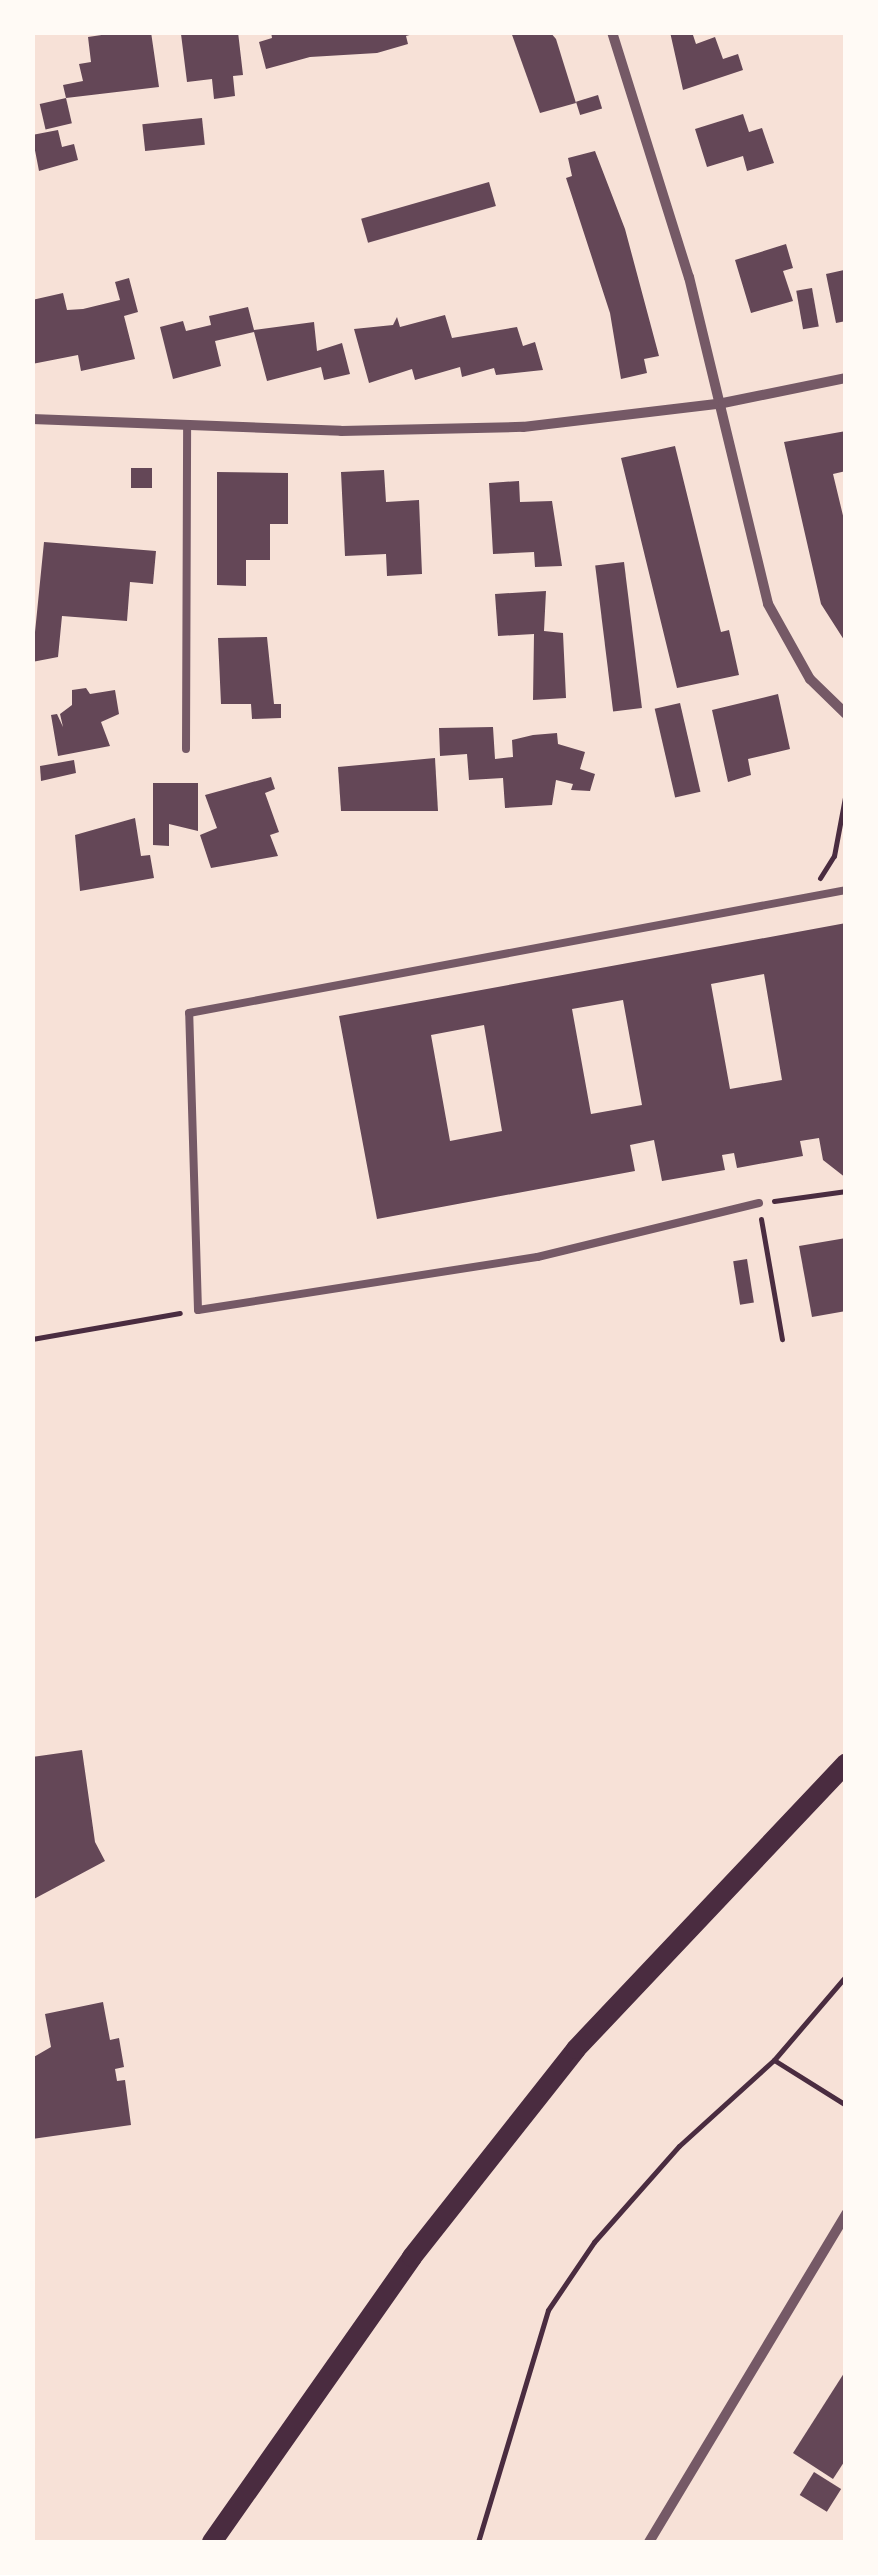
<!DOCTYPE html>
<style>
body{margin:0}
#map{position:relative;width:878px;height:2575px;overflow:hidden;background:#f7e1d7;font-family:"Fira Sans Condensed",sans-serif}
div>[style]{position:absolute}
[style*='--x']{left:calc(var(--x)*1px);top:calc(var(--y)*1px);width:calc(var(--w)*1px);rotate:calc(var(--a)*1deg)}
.building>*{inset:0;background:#644757;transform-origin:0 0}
.path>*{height:5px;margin:-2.5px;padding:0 2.5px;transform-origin:2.5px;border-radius:2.5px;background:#4a2c40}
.service>*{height:8px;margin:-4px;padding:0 4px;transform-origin:4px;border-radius:4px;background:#755966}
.minor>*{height:10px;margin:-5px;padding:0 5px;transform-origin:5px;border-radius:5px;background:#755966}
.secondary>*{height:20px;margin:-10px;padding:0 10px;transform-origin:10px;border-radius:10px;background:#4a2c40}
span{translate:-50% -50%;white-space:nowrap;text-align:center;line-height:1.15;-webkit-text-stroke:9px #fffaf5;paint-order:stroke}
.frame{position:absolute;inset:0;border:35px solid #fffaf5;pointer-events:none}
</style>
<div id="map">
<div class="building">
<i style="clip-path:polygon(122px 32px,151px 32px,159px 87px,66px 98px,63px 85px,83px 81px,79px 64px,91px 62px,88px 37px)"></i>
<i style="clip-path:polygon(238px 32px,243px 75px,233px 76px,235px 96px,214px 99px,212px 79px,187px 82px,181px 34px)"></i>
<i style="clip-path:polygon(271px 32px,413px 32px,413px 34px,406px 36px,408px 44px,377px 53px,310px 57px,266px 69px,259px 42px,272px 38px)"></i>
<i style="clip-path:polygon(511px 32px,550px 32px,556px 39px,576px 103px,540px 113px)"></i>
<i style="clip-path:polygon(670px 32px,692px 32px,696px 44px,715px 37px,723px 59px,738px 54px,743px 70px,683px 90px)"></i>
<i style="left:598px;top:95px;width:14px;height:23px;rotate:73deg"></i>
<i style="left:66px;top:98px;width:26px;height:27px;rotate:77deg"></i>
<i style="clip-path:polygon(743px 114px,749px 132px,762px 128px,774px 163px,747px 171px,743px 156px,707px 167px,695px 129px)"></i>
<i style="left:202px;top:118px;width:27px;height:60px;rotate:84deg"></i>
<i style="clip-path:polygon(58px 130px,62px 147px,74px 144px,78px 160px,39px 171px,32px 135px)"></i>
<i style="clip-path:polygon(595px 151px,625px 229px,659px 356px,644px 359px,647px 373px,621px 379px,610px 313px,566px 178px,572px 176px,568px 158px)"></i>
<i style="left:489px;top:182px;width:25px;height:133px;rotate:74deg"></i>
<i style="clip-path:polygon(786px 244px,793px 268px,783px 271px,793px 301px,751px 313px,735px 260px)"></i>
<i style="clip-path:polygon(846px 259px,846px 321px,836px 323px,826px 274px,844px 270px)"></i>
<i style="clip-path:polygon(129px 278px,138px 312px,124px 316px,135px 359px,81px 371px,78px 355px,32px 364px,32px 300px,63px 293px,67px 310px,83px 309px,120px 300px,115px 282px)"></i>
<i style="left:812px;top:288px;width:39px;height:16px;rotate:80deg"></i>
<i style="clip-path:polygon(248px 307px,254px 330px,314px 322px,317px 351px,342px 343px,350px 374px,324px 380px,321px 367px,267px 381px,254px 332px,215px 341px,221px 366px,173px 379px,160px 327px,183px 321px,186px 331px,211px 325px,209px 316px)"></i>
<i style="clip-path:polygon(445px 315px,452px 338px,517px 327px,523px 346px,535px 342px,543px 370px,496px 375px,494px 368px,462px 377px,460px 367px,415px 380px,412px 369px,369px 383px,354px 329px,393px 325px,397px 317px,400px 327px)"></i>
<i style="clip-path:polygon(846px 431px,846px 471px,833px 474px,846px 528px,846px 643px,821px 604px,784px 442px)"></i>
<i style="clip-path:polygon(675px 446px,721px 632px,729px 630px,739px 675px,677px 688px,621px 458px)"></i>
<i style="left:131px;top:468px;width:21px;height:20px"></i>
<i style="clip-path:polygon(384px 470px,386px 502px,419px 500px,422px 574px,387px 576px,386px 554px,345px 556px,341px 472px)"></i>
<i style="clip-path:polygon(217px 472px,288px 473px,288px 524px,270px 524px,270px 560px,246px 560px,246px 586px,217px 585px)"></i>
<i style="clip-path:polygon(519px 481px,520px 502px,552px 501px,562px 566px,535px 567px,534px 552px,493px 554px,489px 483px)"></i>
<i style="clip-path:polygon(44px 542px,156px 551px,153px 584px,130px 582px,127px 621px,62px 616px,58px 657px,32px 662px)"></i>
<i style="left:624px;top:562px;width:147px;height:29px;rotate:83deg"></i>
<i style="clip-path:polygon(546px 591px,544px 631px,563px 633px,566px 698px,533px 700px,534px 634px,498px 636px,495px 594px)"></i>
<i style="clip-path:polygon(267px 637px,274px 704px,281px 704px,281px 718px,252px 719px,251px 704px,221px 704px,218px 638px)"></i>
<i style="clip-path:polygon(86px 688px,90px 694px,115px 690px,119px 714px,101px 722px,110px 746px,58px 756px,51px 715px,57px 714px,63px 727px,60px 714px,72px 705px,72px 690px)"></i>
<i style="clip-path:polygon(778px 694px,790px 749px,748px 759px,751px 775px,728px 782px,712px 710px)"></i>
<i style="left:680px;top:703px;width:91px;height:26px;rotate:77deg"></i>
<i style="clip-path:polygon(493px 727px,495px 759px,513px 757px,512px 740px,533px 735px,557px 733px,558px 744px,585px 752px,580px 769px,595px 774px,590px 791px,571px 790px,573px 784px,556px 780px,552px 805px,505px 808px,503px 778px,469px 780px,467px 754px,440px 756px,439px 728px)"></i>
<i style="clip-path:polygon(435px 758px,438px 811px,341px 811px,338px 767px)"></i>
<i style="clip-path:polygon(74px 760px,76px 773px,41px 781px,40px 766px)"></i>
<i style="clip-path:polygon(271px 777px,275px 789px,265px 793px,279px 832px,270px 835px,278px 856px,211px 868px,200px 835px,217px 828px,205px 795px)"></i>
<i style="clip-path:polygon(153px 783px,198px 783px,198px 831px,169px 824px,169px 846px,153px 845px)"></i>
<i style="clip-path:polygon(135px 818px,141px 856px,150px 855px,154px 878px,80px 891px,75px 835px)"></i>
<i style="clip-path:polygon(evenodd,846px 923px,846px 1178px,823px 1160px,819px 1138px,800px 1141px,803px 1156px,737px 1168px,734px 1153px,722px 1155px,725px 1170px,662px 1181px,654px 1140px,630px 1145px,635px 1171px,377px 1219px,339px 1016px,846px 923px,764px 974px,782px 1080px,730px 1089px,711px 984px,764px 974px,846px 923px,623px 1000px,642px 1105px,591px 1114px,572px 1009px,623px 1000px,846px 923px,484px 1025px,502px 1131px,450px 1141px,431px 1035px,484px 1025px)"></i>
<i style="clip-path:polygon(846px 1238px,846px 1311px,812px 1317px,799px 1246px)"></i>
<i style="left:747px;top:1259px;width:44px;height:14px;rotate:81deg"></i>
<i style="clip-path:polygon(82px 1750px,95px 1842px,105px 1861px,32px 1900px,32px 1757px)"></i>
<i style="clip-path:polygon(103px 2002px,110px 2040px,119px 2038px,124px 2067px,115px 2069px,117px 2081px,125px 2080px,131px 2125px,32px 2139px,32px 2058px,51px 2047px,45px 2014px)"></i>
<i style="clip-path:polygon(846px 2370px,846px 2459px,833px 2479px,793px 2453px)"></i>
<i style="left:814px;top:2472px;width:32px;height:27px;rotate:32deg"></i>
</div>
<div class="path">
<i style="--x:846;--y:770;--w:11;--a:90"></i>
<i style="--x:820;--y:878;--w:26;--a:-58"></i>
<i style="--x:834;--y:856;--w:65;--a:-79.4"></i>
<i style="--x:774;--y:1201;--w:73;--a:-7.9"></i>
<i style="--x:761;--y:1219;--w:122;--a:80.1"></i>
<i style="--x:32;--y:1339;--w:150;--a:-10"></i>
<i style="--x:774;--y:2060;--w:85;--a:32"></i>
<i style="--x:478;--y:2542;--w:242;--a:-73.2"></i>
<i style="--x:548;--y:2310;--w:82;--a:-55.9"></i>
<i style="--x:594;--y:2242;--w:128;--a:-48.5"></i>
<i style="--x:679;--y:2146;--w:128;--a:-42.2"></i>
<i style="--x:774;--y:2060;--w:111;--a:-49.4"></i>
</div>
<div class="service">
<i style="--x:186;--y:749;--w:322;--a:-89.8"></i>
<i style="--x:759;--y:1203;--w:228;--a:166.3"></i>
<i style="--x:537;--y:1257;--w:343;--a:171.1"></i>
<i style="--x:198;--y:1310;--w:297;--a:-91.7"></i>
<i style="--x:189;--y:1013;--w:668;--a:-10.6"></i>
</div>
<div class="minor">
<i style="--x:612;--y:32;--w:257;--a:72.6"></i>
<i style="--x:689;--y:277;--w:336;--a:76.4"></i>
<i style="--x:768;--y:604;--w:86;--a:60.8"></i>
<i style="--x:810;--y:679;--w:50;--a:44.2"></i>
<i style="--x:32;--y:419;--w:309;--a:2.2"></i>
<i style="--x:341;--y:431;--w:182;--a:-1.3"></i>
<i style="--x:523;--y:427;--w:201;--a:-6.8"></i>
<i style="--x:723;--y:403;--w:126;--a:-11.5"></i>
<i style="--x:649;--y:2542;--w:383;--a:-59"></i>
</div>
<div class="secondary">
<i style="--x:212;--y:2542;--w:348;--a:-54.9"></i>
<i style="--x:412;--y:2257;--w:265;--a:-51.7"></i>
<i style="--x:576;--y:2049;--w:393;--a:-46.6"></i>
</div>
<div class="frame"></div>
</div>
